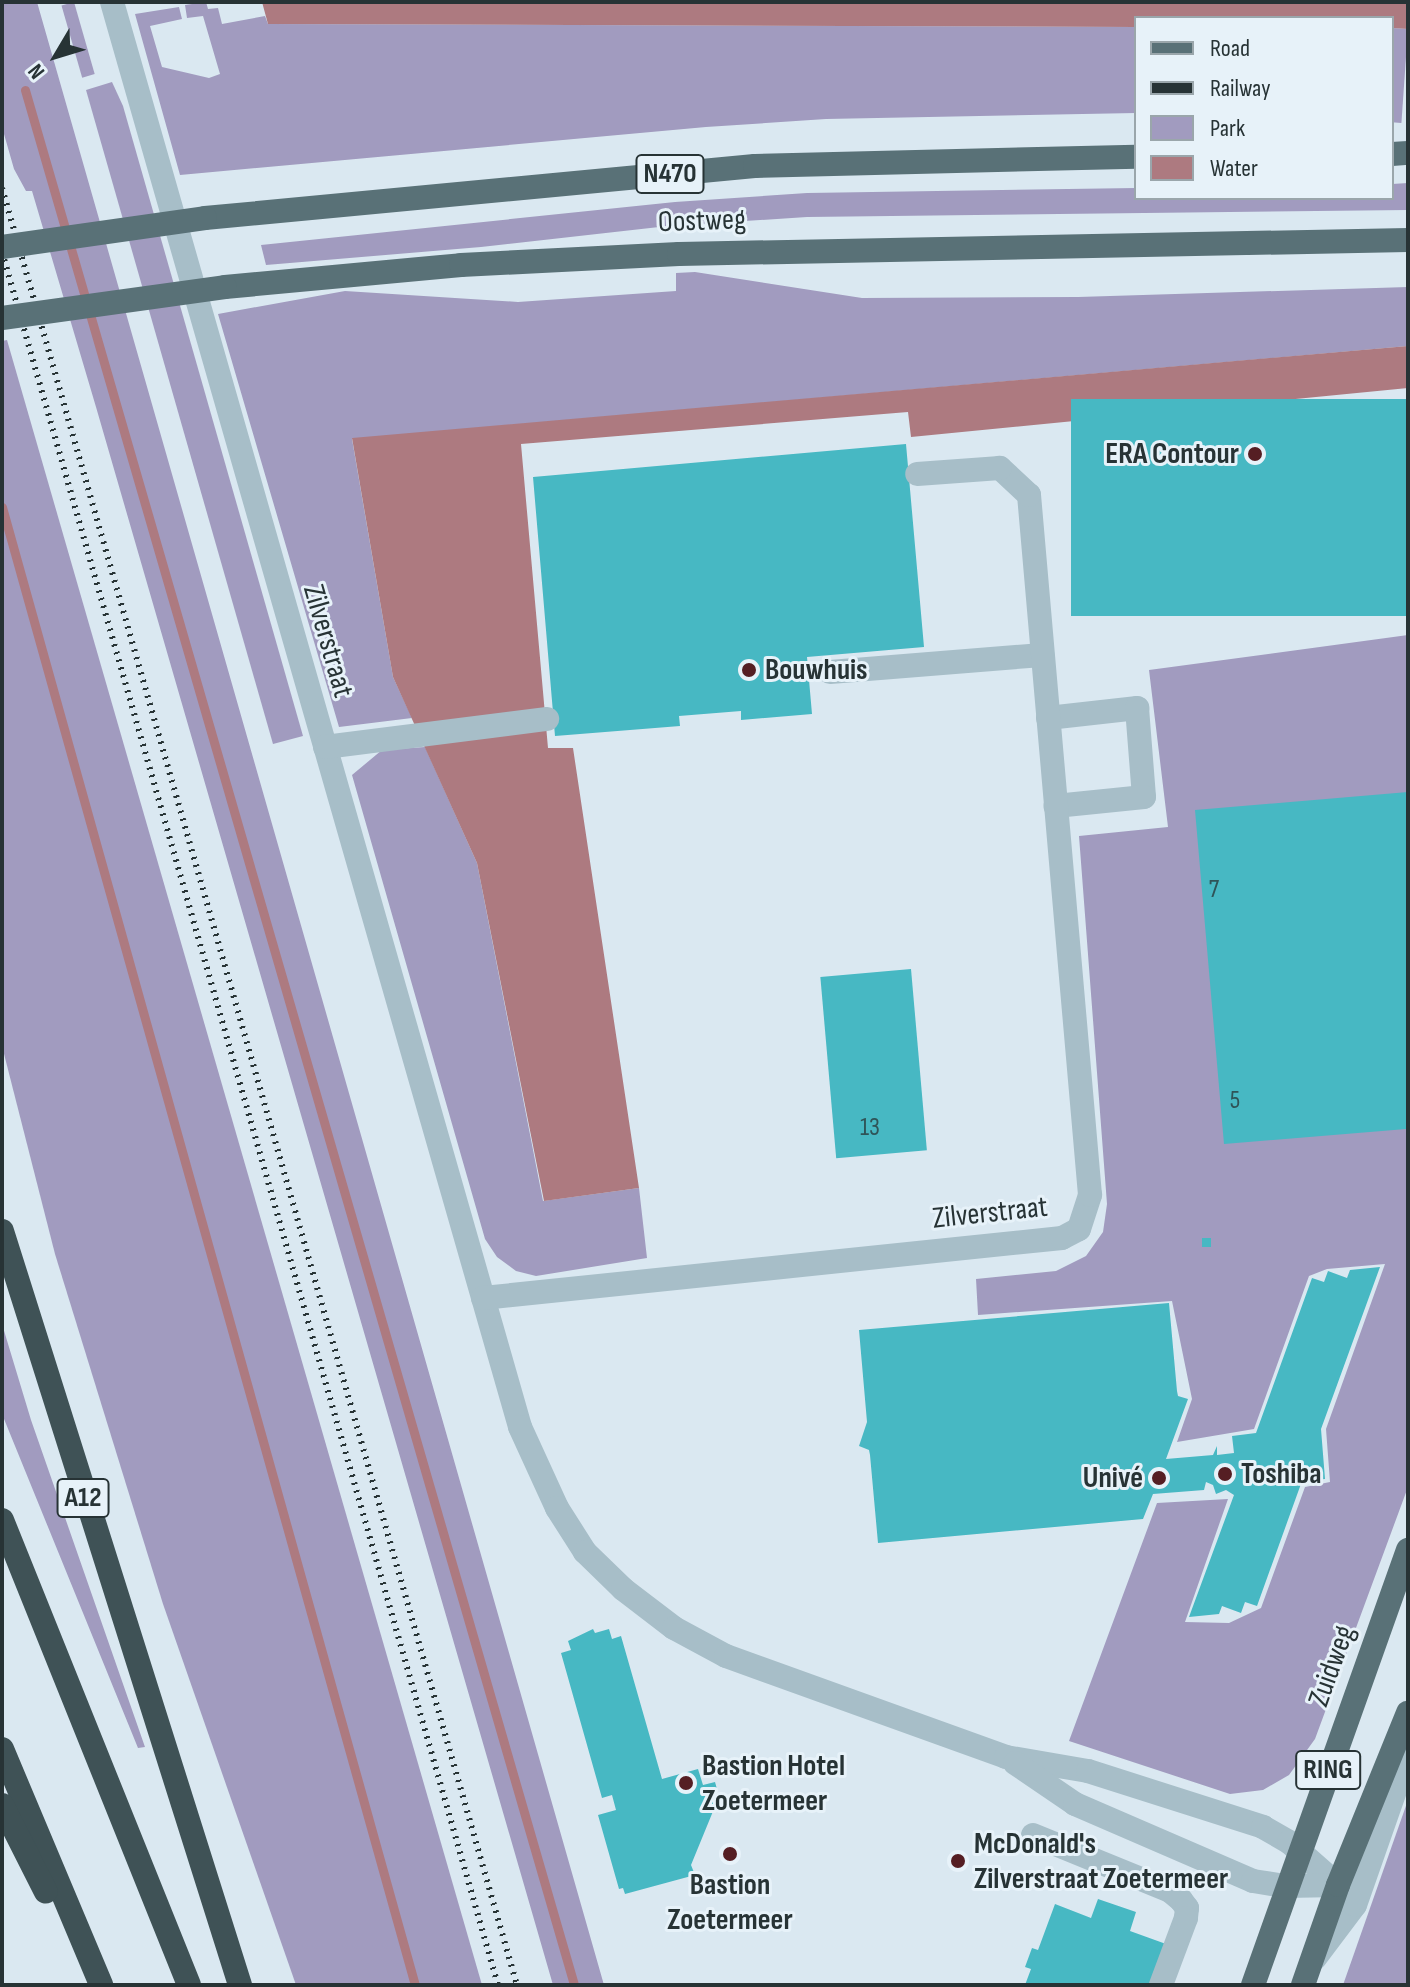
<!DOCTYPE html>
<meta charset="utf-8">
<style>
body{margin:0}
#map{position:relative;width:1410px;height:1987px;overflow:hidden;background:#dae8f1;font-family:"Sofia Sans Condensed",sans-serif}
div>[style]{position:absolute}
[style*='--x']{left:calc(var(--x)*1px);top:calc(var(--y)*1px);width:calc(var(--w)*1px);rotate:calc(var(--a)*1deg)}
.green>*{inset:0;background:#a19bbf;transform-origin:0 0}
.water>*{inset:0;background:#ad7a80}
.stream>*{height:9px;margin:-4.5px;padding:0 4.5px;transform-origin:4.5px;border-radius:4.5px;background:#ad7a80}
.building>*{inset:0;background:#47b8c3;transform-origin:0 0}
.minor>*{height:24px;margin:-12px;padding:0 12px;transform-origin:12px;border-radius:12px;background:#a7bec8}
.major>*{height:24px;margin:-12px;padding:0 12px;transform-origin:12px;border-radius:12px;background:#597177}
.highway>*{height:24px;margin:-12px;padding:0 12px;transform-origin:12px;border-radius:12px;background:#3f5256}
.rail>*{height:6px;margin-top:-3px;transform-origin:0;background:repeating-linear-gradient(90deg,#273335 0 2px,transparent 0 8px)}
.major-bridge>*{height:24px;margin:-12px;padding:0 12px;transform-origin:12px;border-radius:12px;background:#597177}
.dots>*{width:22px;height:22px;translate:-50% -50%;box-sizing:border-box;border:4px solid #e7f2f9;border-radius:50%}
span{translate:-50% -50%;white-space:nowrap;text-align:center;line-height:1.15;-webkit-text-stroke:6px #e7f2f9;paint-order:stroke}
.number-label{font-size:26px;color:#2f5458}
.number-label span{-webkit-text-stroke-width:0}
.shield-label span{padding:2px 6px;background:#e7f2f9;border:2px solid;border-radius:6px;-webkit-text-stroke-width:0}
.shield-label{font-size:28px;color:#273335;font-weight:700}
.street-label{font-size:30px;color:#273335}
.poi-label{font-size:30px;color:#273335;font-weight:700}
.right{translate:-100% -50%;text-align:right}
.left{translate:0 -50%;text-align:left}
.frame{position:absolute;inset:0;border:4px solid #273335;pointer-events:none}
.legend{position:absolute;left:1134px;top:16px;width:260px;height:184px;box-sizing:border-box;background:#e7f2f9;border:2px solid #9aa6ab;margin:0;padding:10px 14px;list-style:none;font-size:24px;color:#273335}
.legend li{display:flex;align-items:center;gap:16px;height:40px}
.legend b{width:40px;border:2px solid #9aa6ab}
.north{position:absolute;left:16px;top:16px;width:80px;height:80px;-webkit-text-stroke:6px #e7f2f9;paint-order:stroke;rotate:232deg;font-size:22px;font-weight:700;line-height:32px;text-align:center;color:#273335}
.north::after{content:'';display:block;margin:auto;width:28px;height:36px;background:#273335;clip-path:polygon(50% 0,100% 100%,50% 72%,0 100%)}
</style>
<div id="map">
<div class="green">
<i style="clip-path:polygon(2px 2px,37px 2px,604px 1985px,553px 1985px,96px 407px,32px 191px,26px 191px,14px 169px,2px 127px)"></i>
<i style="left:74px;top:2px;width:75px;height:13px;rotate:74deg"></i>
<i style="clip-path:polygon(206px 2px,208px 9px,218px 8px,222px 24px,265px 16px,268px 24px,1136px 27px,1136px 113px,826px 119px,706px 127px,180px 175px,135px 14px,179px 7px,182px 19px,150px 26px,162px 67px,209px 78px,220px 74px,203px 16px,187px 18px,185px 5px)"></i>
<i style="left:1392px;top:28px;width:16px;height:94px;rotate:4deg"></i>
<i style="clip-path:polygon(112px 82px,123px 106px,303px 736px,273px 744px,86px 90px)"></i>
<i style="clip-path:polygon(1408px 183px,1408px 210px,807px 217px,668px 226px,481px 247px,266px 265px,261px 245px,675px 202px,807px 193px,1136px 188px,1136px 198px,1392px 198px,1392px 184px)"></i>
<i style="clip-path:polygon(695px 272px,862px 298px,1078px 297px,1408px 287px,1408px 346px,352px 439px,393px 677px,412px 718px,339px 727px,218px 314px,345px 291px,518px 302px,676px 291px,676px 273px)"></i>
<i style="clip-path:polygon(7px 340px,482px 1985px,296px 1985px,163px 1604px,55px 1254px,2px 1046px,2px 341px)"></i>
<i style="clip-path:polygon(1408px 635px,1408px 1487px,1315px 1739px,1289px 1775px,1263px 1790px,1230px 1794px,1069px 1741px,1157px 1503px,1228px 1499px,1185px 1622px,1229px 1623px,1261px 1608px,1305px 1487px,1330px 1482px,1326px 1429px,1385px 1264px,1327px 1269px,1309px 1276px,1254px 1429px,1177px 1442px,1192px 1399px,1172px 1301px,978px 1315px,976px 1279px,1056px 1271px,1086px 1256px,1103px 1232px,1107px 1204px,1079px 836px,1168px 827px,1149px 670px)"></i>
<i style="clip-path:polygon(425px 747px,477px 863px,543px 1201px,639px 1188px,647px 1258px,536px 1276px,516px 1271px,497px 1257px,485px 1239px,352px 775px,382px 750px)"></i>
<i style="clip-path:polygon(2px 1324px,31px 1420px,145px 1747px,138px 1748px,2px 1414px)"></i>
<i style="clip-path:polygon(1408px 1800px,1408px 1985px,1343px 1985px)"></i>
</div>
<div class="water">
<i style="clip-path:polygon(262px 2px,1408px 2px,1408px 29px,1392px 28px,1392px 18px,1136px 18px,1136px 27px,268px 24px)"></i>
<i style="clip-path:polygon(1408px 346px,1408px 388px,911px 437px,908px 412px,521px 444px,548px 748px,573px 748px,639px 1188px,544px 1201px,477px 863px,393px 677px,352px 438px)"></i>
</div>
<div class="stream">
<i style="--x:25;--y:90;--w:1973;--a:73.84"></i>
<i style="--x:2;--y:507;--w:1535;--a:74.39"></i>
</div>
<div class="building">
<i style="left:1408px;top:399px;width:217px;height:337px;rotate:90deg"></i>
<i style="clip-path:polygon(906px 444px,924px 647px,807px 657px,812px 714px,741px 720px,741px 711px,679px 716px,680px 726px,555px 736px,533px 477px)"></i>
<i style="clip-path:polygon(1408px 792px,1406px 1129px,1224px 1144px,1195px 810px)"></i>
<i style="left:911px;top:969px;width:182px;height:91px;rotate:85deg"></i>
<i style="left:1202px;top:1238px;width:9px;height:9px"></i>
<i style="clip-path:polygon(1380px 1267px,1321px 1429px,1325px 1479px,1302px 1481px,1257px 1606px,1245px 1602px,1241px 1613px,1222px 1606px,1219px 1614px,1189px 1617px,1234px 1495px,1226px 1490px,1216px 1494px,1213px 1485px,1206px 1482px,1204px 1490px,1153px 1494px,1143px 1519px,878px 1543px,870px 1455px,869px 1450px,859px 1446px,867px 1422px,859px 1330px,1169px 1303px,1177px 1391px,1178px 1396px,1188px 1399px,1166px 1459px,1213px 1455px,1217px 1446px,1217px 1455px,1234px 1453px,1232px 1436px,1256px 1433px,1312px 1278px,1324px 1282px,1328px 1271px,1347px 1278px,1350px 1270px)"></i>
<i style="clip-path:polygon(593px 1629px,595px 1633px,609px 1629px,612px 1639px,621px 1636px,662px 1779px,698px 1769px,703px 1785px,715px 1782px,717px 1789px,716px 1804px,691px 1865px,695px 1875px,625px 1894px,623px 1888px,619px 1889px,598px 1815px,616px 1810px,612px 1795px,602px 1798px,561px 1653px,571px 1650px,568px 1641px)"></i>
<i style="clip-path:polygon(1098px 1899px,1136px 1912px,1130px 1931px,1166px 1944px,1157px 1985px,1025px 1985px,1031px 1969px,1025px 1967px,1032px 1948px,1038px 1950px,1055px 1904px,1091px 1918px)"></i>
</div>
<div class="minor">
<i style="--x:112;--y:2;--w:1482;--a:74.02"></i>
<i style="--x:520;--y:1427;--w:89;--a:65.4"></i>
<i style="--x:557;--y:1508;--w:52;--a:57.5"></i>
<i style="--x:585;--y:1552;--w:53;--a:44.2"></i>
<i style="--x:623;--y:1589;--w:64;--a:37.4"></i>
<i style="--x:674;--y:1628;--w:59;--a:28.3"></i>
<i style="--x:726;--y:1656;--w:298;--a:19.8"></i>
<i style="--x:1006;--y:1757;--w:83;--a:9.7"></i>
<i style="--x:1088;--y:1771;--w:184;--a:17.7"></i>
<i style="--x:1263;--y:1827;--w:30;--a:30"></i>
<i style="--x:1289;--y:1842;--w:65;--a:41.3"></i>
<i style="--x:830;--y:672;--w:213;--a:-4.6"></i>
<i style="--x:1048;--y:718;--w:90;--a:-6.4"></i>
<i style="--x:1137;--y:708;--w:89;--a:85.5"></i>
<i style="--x:1144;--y:797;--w:89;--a:174.2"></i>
<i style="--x:325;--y:747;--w:224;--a:-7.2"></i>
<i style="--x:483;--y:1298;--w:582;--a:-5.92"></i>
<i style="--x:1062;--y:1238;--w:19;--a:-28"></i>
<i style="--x:1079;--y:1229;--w:36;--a:-72"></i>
<i style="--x:1090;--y:1195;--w:703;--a:-94.98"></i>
<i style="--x:1029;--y:495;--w:40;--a:-137"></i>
<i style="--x:1000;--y:468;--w:83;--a:175.9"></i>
<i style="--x:1015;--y:1763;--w:73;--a:34.3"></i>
<i style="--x:1075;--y:1804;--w:194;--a:23.4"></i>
<i style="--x:1253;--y:1881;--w:33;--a:9"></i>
<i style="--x:1286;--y:1886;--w:52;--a:-1.1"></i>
<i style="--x:1033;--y:1835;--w:148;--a:22.2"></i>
<i style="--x:1170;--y:1891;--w:14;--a:39"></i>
<i style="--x:1181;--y:1900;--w:10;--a:53"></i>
<i style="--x:1187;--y:1908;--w:10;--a:96"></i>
<i style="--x:1186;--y:1918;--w:72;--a:110.5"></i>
<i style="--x:1315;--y:1958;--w:66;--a:-53"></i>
<i style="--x:1355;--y:1905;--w:139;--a:-70.7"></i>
<i style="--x:1401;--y:1774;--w:46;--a:-86.3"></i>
</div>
<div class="major">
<i style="--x:1392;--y:154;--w:16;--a:-4"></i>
<i style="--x:205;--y:218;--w:552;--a:-5.4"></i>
<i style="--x:755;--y:166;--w:381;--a:-1.4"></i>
<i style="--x:225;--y:287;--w:237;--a:-5.3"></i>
<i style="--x:461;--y:265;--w:218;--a:-2.9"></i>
<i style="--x:679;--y:254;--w:729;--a:-1.1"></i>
<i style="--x:1253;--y:1985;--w:462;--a:-70.4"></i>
<i style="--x:1303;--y:1985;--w:106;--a:-70.7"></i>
<i style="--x:1338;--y:1885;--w:186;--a:-67.9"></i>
</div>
<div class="highway">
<i style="--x:2;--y:1231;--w:791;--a:72.48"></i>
<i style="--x:2;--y:1520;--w:501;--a:68.09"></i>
<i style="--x:2;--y:1749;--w:256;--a:67.2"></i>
<i style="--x:2;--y:1805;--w:97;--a:63.2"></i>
</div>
<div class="rail">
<i style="--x:2;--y:188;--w:1869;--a:74.01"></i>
<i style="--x:2;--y:252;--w:1803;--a:74.03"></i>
</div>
<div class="major-bridge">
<i style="--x:2;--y:247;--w:205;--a:-8.1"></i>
<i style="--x:2;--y:318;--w:225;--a:-7.9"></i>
</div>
<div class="dots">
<i style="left:1255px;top:454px;background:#551e23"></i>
<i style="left:749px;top:670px;background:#551e23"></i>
<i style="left:1225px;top:1474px;background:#551e23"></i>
<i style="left:1159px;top:1478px;background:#551e23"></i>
<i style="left:686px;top:1783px;background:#551e23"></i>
<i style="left:730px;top:1854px;background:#551e23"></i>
<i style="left:958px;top:1861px;background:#551e23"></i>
</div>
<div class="number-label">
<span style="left:1214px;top:890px">7</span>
<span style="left:1235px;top:1101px">5</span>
<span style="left:870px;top:1128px">13</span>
</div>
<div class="shield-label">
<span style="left:670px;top:174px">N470</span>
<span style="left:83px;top:1498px">A12</span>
<span style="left:1328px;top:1770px">RING</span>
</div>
<div class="street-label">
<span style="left:702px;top:221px;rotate:-2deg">Oostweg</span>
<span style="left:328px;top:641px;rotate:74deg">Zilverstraat</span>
<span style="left:990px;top:1213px;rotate:-6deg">Zilverstraat</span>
<span style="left:1332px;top:1666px;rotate:-70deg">Zuidweg</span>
</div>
<div class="poi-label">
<span class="right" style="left:1239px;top:454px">ERA Contour</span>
<span class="left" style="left:765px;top:670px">Bouwhuis</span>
<span class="left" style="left:1241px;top:1474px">Toshiba</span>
<span class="right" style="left:1143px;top:1478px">Univé</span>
<span class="left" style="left:702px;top:1783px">Bastion Hotel<br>Zoetermeer</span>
<span class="left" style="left:974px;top:1861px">McDonald's<br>Zilverstraat Zoetermeer</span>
<span style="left:730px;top:1902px">Bastion<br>Zoetermeer</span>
</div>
<div class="frame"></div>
<ul class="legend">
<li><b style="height:10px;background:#597177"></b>Road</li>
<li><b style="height:10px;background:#273335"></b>Railway</li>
<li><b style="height:22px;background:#a19bbf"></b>Park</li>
<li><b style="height:22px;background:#ad7a80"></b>Water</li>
</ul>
<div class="north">N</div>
</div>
